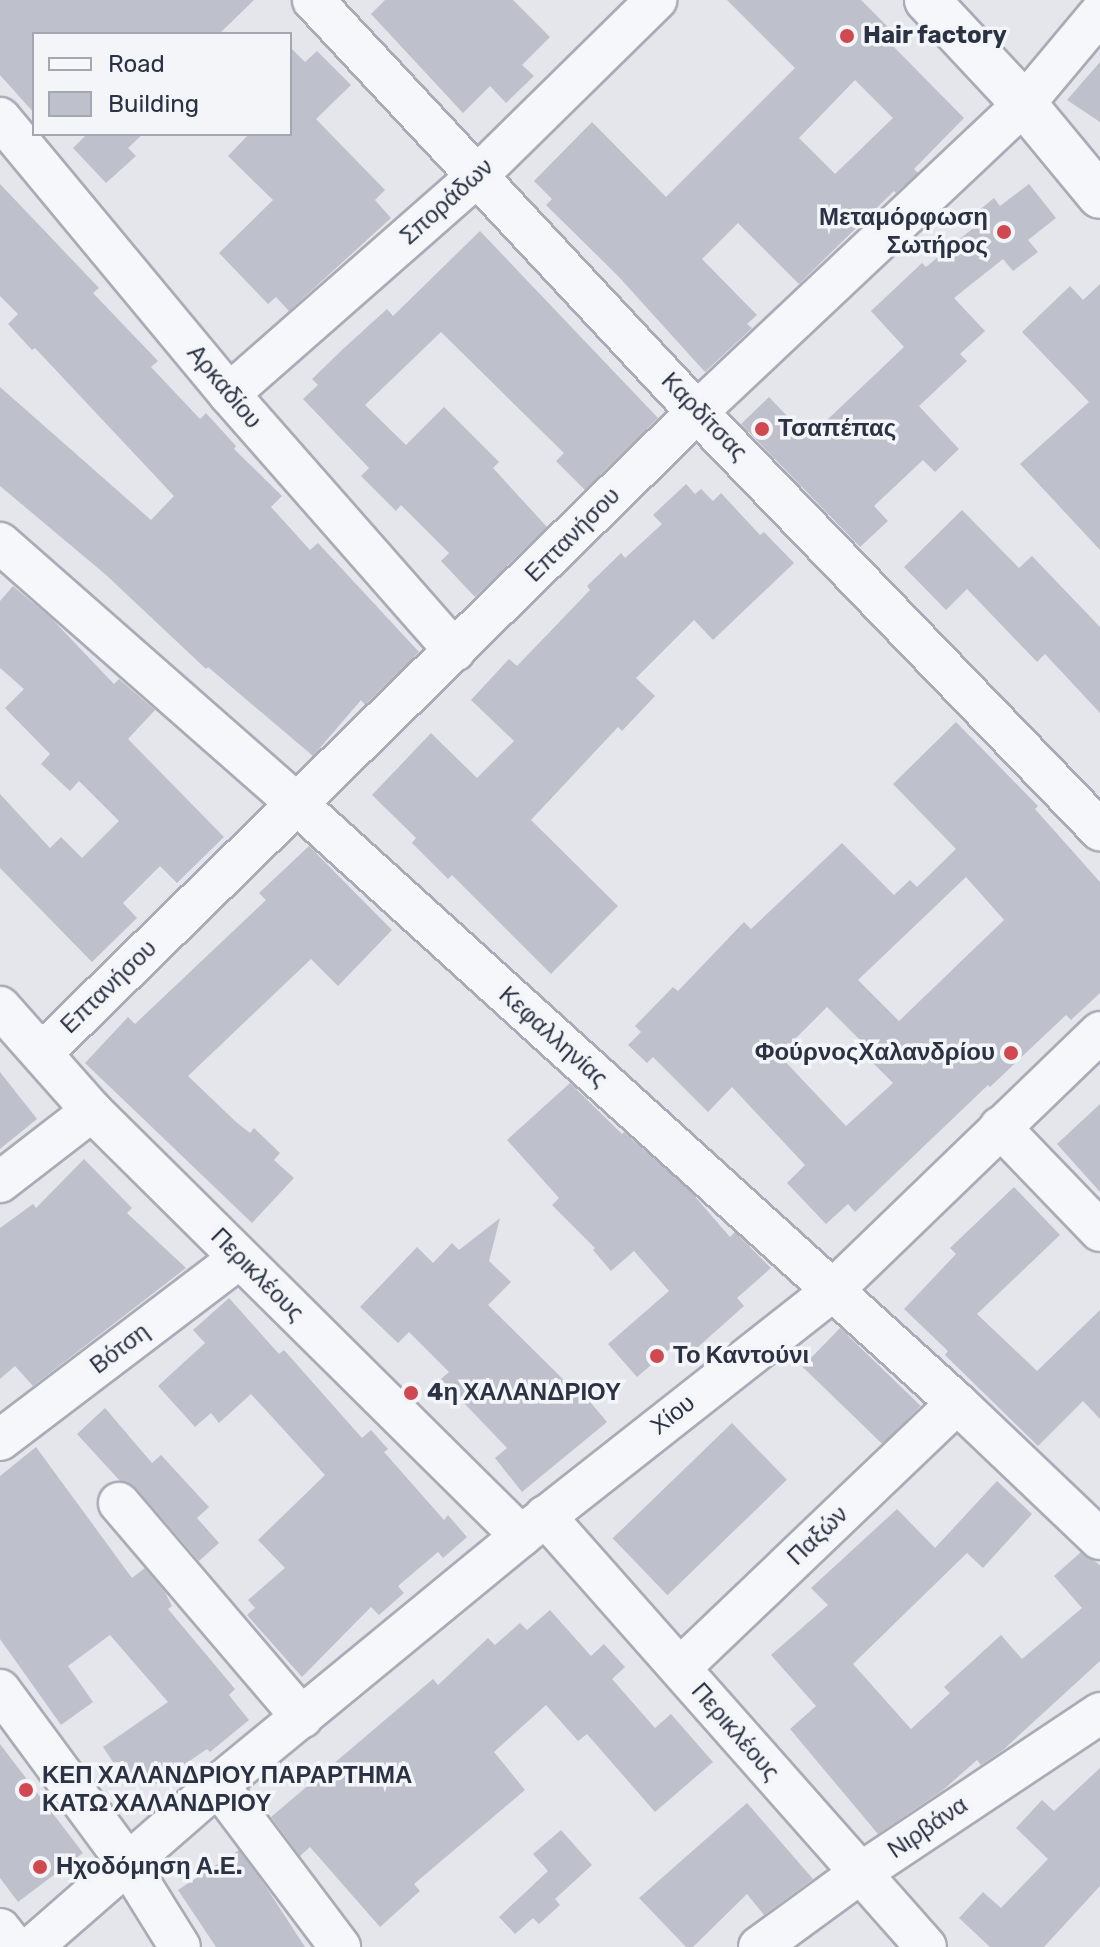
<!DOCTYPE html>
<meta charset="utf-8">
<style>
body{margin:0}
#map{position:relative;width:1100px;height:1947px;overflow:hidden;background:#e4e6ec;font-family:Rubik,sans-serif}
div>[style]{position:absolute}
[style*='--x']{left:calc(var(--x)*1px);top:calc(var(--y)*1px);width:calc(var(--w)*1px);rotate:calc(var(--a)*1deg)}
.building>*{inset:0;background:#bec1cc;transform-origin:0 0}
.roads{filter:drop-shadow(2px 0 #a9acb6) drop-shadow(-2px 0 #a9acb6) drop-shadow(0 2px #a9acb6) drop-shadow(0 -2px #a9acb6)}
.minor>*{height:40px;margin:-20px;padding:0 20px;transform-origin:20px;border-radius:20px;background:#f6f7fa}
.tertiary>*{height:44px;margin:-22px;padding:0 22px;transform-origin:22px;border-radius:22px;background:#f6f7fa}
.dots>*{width:22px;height:22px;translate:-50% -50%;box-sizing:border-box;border:4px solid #f3f5f9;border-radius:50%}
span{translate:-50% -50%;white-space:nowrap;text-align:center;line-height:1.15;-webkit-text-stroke:7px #f3f5f9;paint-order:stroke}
.poi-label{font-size:24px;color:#2b3244;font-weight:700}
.left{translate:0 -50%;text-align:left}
.right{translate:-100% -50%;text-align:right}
.street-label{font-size:24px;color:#2b3244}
.legend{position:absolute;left:32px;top:32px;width:260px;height:104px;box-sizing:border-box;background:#f3f5f9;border:2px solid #a3a7b1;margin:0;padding:10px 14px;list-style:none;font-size:24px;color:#2b3244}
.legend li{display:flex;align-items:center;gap:16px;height:40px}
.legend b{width:40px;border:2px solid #a3a7b1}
</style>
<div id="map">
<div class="building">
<i style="clip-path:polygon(0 0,254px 0,219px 34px,34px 34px,34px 113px,0 75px)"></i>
<i style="clip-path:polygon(385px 0,513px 0,550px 37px,522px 65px,534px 76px,506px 103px,490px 86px,463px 113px,371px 14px)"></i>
<i style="clip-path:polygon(evenodd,727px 0,861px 0,898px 37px,891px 44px,964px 118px,914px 169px,918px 173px,896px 193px,894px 191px,799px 284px,738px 223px,702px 259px,757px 315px,747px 324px,752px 328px,705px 372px,618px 276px,546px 205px,552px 199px,534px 181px,592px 122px,666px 197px,795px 68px,727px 0,855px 80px,893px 118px,835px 174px,799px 138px,855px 80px)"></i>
<i style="clip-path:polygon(290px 47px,305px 62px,317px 51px,351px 85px,316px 119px,385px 190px,375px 200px,391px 218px,289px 311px,276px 297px,268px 304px,219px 253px,273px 200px,228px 156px,249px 134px,290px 134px)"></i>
<i style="clip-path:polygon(1100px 62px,1100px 122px,1067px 100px)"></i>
<i style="clip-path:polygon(87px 134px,143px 134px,128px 148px,136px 156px,106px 183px,73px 148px)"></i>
<i style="clip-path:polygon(0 184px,99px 288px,93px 293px,158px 361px,151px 367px,200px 419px,206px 413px,236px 446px,234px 449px,282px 496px,271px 507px,310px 550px,318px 543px,419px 652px,365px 705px,361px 700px,313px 756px,208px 667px,206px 669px,105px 574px,0 486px,0 387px,151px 520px,174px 496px,35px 348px,32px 350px,8px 324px,18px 314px,0 296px)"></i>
<i style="clip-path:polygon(1029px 184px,1056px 218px,1028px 240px,1038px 252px,1013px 271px,1003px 259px,954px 298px,985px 331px,960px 354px,967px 361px,919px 406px,959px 449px,935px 472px,923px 460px,874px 506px,888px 521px,860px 547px,741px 424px,769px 397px,808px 438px,904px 347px,871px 311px,922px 263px,926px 267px,978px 224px,972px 216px,994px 198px,1000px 206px)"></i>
<i style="clip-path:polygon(480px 231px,658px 418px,585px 490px,556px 461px,564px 453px,441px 332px,365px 405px,406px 445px,444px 407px,499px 462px,493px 468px,547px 527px,475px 597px,441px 561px,449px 553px,401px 505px,396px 511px,361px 476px,369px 468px,303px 399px,318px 385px,312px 379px,343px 349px,387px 309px,393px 316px)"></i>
<i style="clip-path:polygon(1100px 284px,1100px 550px,1020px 464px,1089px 402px,1022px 332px,1070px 286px,1083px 300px)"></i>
<i style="clip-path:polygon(686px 484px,695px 494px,701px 489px,713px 501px,721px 493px,760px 535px,764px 532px,794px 563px,713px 640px,694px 620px,636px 678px,655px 696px,622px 731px,618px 727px,531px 820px,618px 906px,551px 974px,452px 875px,448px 879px,412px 843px,416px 838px,372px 795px,431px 733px,477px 778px,514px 741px,471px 700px,509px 659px,517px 666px,590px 590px,587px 586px,621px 553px,625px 558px,662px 524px,653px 515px)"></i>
<i style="clip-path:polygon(962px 510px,1019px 568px,1032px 556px,1100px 627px,1100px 713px,1045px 654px,1037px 662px,967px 589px,946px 610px,904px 567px)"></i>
<i style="clip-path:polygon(13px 586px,51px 618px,114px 684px,119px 679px,155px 710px,128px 739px,224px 837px,177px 883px,160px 866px,123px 903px,137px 918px,92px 962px,0 868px,0 794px,50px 848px,61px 837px,82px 858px,119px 821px,79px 781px,70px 791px,41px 764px,50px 754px,5px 708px,24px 689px,0 668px,0 601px)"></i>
<i style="clip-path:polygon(evenodd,956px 722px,1038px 806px,1035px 809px,1100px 882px,1100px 993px,1071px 1020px,1066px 1015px,990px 1087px,988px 1085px,855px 1212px,848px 1204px,826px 1224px,787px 1183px,805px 1165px,732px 1087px,708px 1112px,653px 1057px,647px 1063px,628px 1045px,641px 1032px,635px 1026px,673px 987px,678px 991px,744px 922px,751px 929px,842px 843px,894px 895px,910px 880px,917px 887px,956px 849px,893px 784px,956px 722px,966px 877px,1004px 920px,899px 1021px,858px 980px,966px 877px,956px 722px,827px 1007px,864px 1044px,859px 1049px,893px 1083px,846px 1126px,779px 1055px,827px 1007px)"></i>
<i style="clip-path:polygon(309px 846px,392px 930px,338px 986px,311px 959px,188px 1076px,235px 1121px,250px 1133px,254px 1128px,280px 1153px,274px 1160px,294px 1178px,252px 1223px,85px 1063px,128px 1017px,135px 1024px,266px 900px,259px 893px)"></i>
<i style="clip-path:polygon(0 1072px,37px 1119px,0 1149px)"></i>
<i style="clip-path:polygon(570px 1083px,622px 1134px,624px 1132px,691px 1192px,730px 1237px,735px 1232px,771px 1268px,737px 1298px,744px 1306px,689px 1355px,678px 1342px,637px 1377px,608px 1344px,669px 1291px,634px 1251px,611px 1271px,593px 1250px,595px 1248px,552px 1205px,559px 1198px,507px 1140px)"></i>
<i style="clip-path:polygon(1100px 1104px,1100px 1192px,1057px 1144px)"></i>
<i style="clip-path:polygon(84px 1159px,132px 1208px,127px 1213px,186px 1268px,33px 1386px,15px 1366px,0 1379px,0 1228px,33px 1204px,36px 1208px)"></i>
<i style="clip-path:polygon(1014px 1187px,1060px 1235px,977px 1314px,1037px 1371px,1100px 1310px,1100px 1419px,1083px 1401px,1038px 1446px,945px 1355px,948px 1351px,904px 1309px,956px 1254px,950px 1248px)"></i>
<i style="clip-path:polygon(500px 1218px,489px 1261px,511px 1282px,488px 1305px,571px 1387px,575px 1384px,607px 1422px,522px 1492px,495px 1458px,507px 1448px,441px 1379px,449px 1372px,409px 1332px,398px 1343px,360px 1307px,417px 1247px,433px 1263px,452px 1243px,459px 1250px)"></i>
<i style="clip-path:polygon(229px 1298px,279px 1354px,284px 1350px,362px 1438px,371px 1430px,388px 1449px,384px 1452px,444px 1520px,448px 1515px,467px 1537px,443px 1558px,438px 1552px,398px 1586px,404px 1593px,379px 1615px,371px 1607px,302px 1677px,247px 1615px,255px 1608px,248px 1600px,285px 1568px,258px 1540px,325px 1475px,251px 1394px,219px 1423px,211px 1413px,195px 1427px,158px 1386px,205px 1343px,193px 1330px)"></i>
<i style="left:840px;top:1328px;width:112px;height:54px;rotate:44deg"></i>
<i style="clip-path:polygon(105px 1408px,152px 1463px,161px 1455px,209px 1507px,197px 1518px,219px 1543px,199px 1561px,136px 1488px,120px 1481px,77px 1434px)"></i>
<i style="left:732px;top:1423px;width:79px;height:166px;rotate:46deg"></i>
<i style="clip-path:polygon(36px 1447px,132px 1578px,145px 1568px,165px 1592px,172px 1606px,168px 1609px,235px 1689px,229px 1695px,249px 1720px,210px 1752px,207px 1749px,156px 1784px,149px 1773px,129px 1786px,103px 1747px,168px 1702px,110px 1635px,68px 1666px,93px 1702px,61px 1725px,0 1639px,0 1476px)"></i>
<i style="clip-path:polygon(997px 1481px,1032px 1514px,983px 1568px,967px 1553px,853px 1664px,911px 1729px,950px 1693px,944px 1687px,1001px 1635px,1022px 1659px,1082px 1608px,1054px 1576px,1081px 1552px,1100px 1565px,1100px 1661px,1003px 1750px,981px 1765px,977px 1760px,943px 1790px,878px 1834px,790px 1729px,816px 1706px,771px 1655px,828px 1605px,811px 1588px,897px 1509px,935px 1548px)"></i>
<i style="clip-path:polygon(550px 1610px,591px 1656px,604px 1644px,625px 1667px,612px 1679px,655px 1728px,671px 1714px,713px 1762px,655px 1812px,587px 1734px,578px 1741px,546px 1705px,494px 1752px,525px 1790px,414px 1884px,420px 1891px,380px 1927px,310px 1847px,300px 1856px,271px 1817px,433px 1679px,438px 1685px,488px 1638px,495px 1645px,520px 1623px,527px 1630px)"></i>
<i style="clip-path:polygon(0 1744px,83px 1853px,18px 1902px,0 1878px)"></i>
<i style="clip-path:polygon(1100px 1768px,1100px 1886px,1044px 1947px,990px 1947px,959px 1918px,983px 1892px,1001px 1908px,1048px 1859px,1016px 1828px,1042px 1800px,1054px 1811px)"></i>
<i style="clip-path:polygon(747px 1803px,813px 1879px,764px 1915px,747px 1894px,693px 1947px,686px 1947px,639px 1898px)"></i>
<i style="clip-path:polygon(561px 1830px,592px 1865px,555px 1899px,560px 1905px,539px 1924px,533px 1918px,515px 1934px,499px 1917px,548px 1871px,533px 1854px)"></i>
<i style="clip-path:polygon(239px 1850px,266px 1887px,305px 1947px,216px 1947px,178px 1890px)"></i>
</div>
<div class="roads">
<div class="minor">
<i style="--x:313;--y:0;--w:563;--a:47.01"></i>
<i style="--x:697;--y:412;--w:581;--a:46.05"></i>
<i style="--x:0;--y:118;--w:359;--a:50.3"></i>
<i style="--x:229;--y:394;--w:342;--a:48.7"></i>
<i style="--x:229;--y:394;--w:332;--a:-41.3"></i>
<i style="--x:478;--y:175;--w:250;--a:-44.5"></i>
<i style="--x:0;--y:543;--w:395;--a:41.3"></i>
<i style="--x:297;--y:804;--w:891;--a:42.23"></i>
<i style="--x:957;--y:1403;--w:197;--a:43.6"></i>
<i style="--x:0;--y:1007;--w:139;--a:48.5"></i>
<i style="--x:92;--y:1111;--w:604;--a:44.73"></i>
<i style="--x:42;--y:1053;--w:916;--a:-44.38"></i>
<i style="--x:697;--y:412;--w:449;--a:-43.3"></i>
<i style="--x:1024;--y:104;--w:119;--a:-50.1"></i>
<i style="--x:1000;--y:1127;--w:144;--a:46.1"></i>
<i style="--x:0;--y:1182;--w:116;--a:-37.7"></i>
<i style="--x:0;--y:1440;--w:301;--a:-37.2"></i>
<i style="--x:119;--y:1503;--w:282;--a:49.5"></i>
<i style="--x:545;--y:1516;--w:575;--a:48.52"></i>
<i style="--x:680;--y:1668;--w:383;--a:-43.7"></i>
<i style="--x:0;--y:1690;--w:214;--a:53.6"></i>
<i style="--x:127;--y:1862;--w:100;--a:58.1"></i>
<i style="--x:218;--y:1785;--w:203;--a:53"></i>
<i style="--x:0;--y:1929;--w:23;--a:52"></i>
<i style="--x:32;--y:1947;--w:247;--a:-41.1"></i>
<i style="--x:218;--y:1785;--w:392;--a:-39.4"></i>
<i style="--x:521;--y:1536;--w:395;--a:-38.2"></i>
<i style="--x:831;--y:1292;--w:374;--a:-44"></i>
<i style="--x:759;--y:1947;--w:124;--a:-36.1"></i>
<i style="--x:859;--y:1874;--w:290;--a:-33.7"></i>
</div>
<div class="tertiary">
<i style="--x:927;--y:0;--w:142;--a:47"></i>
<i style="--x:1024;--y:104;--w:119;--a:50.4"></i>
</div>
</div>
<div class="dots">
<i style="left:847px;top:36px;background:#d04950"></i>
<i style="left:1004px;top:232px;background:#d04950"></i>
<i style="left:762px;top:429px;background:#d04950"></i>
<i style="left:1011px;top:1053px;background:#d04950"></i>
<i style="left:657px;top:1356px;background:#d04950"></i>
<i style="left:411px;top:1393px;background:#d04950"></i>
<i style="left:26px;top:1790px;background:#d04950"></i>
<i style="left:40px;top:1867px;background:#d04950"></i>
</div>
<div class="poi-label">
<span class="left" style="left:863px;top:36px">Hair factory</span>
<span class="right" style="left:988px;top:232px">Μεταμόρφωση<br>Σωτήρος</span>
<span class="left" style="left:778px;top:429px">Τσαπέπας</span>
<span class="right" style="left:995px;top:1053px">ΦούρνοςΧαλανδρίου</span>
<span class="left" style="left:673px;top:1356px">Το Καντούνι</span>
<span class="left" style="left:427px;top:1393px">4η ΧΑΛΑΝΔΡΙΟΥ</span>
<span class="left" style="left:42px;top:1790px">ΚΕΠ ΧΑΛΑΝΔΡΙΟΥ ΠΑΡΑΡΤΗΜΑ<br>ΚΑΤΩ ΧΑΛΑΝΔΡΙΟΥ</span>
<span class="left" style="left:56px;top:1867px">Ηχοδόμηση Α.Ε.</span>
</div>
<div class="street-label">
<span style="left:447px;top:202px;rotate:-42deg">Σποράδων</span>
<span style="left:224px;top:387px;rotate:50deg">Αρκαδίου</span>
<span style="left:704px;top:417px;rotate:46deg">Καρδίτσας</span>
<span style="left:573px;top:535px;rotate:-45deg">Επτανήσου</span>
<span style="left:109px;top:987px;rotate:-44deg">Επτανήσου</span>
<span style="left:553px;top:1037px;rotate:42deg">Κεφαλληνίας</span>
<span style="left:257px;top:1275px;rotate:45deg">Περικλέους</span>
<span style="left:120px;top:1349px;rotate:-37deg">Βότση</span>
<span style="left:673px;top:1415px;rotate:-38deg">Χίου</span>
<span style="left:818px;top:1536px;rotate:-44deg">Παξών</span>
<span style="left:735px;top:1732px;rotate:49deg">Περικλέους</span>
<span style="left:928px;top:1828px;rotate:-34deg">Νιρβάνα</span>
</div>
<ul class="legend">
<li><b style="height:10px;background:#f6f7fa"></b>Road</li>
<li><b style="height:22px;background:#bec1cc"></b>Building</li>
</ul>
</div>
